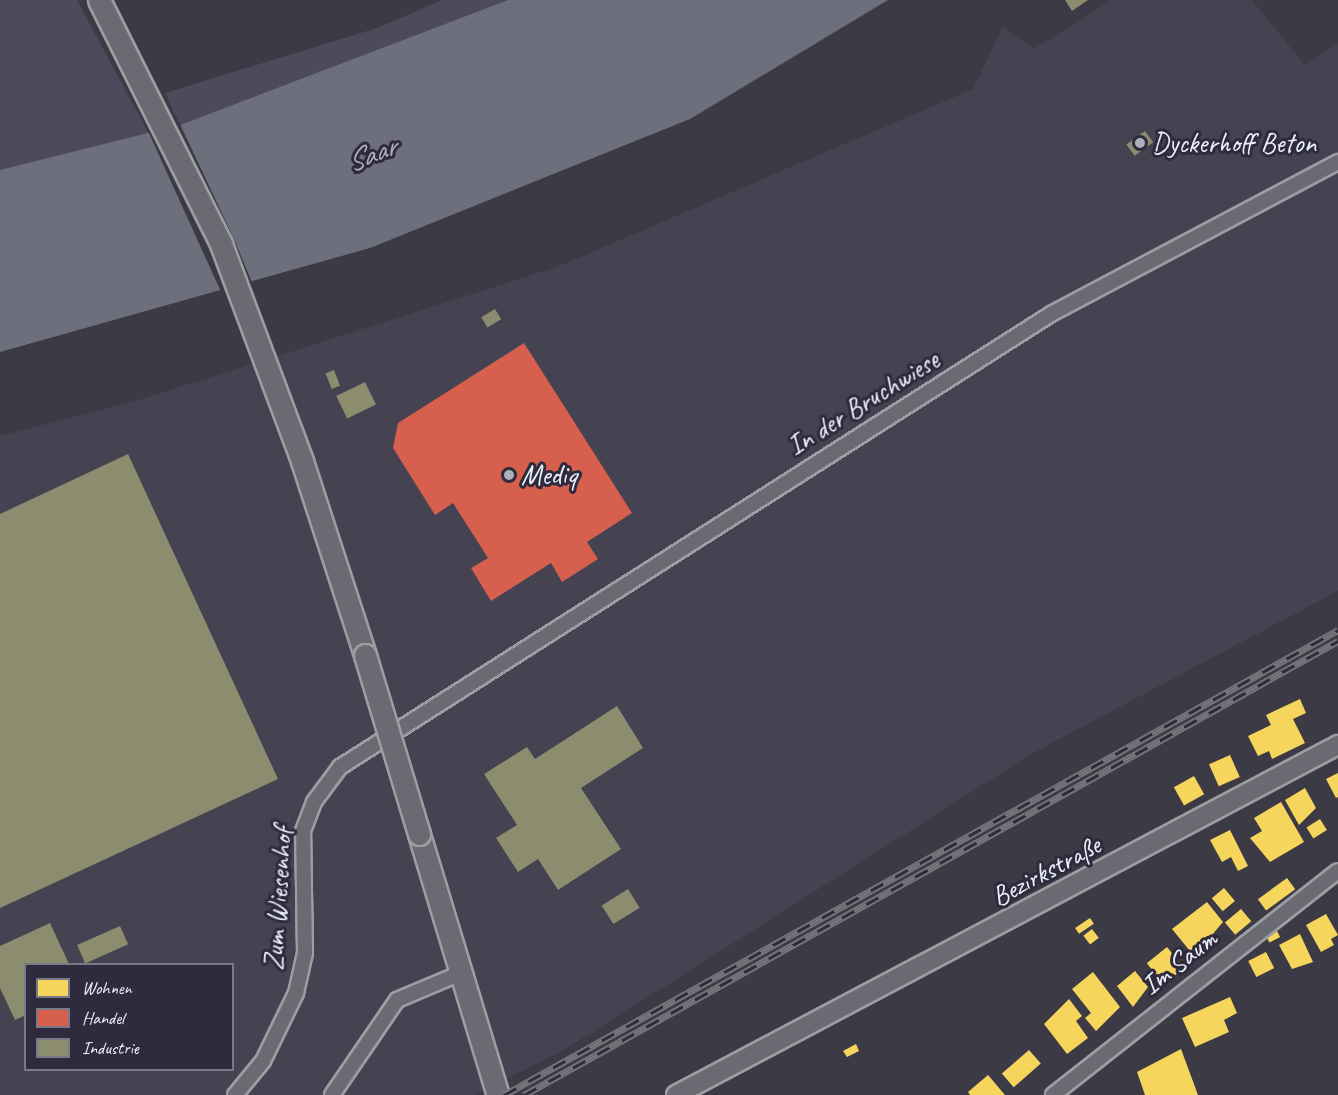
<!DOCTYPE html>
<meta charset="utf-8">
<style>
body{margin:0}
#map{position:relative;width:1338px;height:1095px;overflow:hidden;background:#3c3a44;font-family:Caveat,sans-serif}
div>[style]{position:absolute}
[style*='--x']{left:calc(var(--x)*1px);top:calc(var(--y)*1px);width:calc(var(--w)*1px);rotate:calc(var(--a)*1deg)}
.built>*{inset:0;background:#454252}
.green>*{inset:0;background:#4d4b5b}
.water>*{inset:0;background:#6e6f7c}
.pier>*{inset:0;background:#3c3a44}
.homes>*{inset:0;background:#f6d55c;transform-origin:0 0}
.shops>*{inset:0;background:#d6604d}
.industry>*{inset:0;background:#8c8c6e;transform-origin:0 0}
.roads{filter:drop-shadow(2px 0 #9d9ea4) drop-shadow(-2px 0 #9d9ea4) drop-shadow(0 2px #9d9ea4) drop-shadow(0 -2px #9d9ea4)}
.street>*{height:14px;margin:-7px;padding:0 7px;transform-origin:7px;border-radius:7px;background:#6a6b72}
.secondary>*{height:18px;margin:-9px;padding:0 9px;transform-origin:9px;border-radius:9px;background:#6a6b72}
.primary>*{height:21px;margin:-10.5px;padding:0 10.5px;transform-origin:10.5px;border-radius:10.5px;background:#6a6b72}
.rail>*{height:7px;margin-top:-3.5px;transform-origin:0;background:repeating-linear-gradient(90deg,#2f2a3d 0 14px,#74747a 0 28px);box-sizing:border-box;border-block:2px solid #74747a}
.bridges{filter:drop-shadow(2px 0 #9d9ea4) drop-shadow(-2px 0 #9d9ea4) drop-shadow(0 2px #9d9ea4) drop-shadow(0 -2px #9d9ea4)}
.primary-bridge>*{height:21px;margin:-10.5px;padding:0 10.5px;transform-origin:10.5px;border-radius:10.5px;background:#6a6b72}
.dots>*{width:16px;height:16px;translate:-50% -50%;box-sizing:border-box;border:3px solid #2f2a3d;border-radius:50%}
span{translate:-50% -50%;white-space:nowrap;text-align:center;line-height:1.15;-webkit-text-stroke:6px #2f2a3d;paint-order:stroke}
.poi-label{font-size:28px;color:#e8f1f8}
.left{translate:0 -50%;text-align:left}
.street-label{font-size:28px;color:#e8f1f8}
.water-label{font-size:30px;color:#aeb2bd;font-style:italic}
.legend{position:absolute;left:24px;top:963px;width:210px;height:108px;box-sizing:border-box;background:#2f2a3d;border:2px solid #797a88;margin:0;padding:8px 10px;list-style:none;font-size:18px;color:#e8f1f8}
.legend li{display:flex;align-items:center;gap:12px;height:30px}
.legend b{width:30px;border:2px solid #797a88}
</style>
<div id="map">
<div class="built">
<i style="clip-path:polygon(evenodd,1111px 0,1252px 0,1305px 65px,1338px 43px,1338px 591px,1033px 753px,566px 1049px,475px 1095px,0 1095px,0 436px,142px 399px,557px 267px,973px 89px,1003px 27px,1034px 49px,1111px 0,26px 964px,232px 964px,232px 1070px,26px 1070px,26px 964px)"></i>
</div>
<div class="green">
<i style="clip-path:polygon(0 0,77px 0,149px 134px,0 170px)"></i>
<i style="clip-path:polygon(442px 0,508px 0,180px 125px,165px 93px,377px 28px)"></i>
</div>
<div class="water">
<i style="clip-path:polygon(508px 0,888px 0,690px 119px,370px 248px,0 352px,0 170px,180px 125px)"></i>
</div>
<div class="pier">
<i style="clip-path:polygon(179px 122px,234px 239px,253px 285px,222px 294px,148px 131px)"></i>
</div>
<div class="homes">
<i style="clip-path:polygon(1300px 699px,1306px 713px,1293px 719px,1305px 743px,1272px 759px,1269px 751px,1258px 756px,1248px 736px,1271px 725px,1266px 715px)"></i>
<i style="left:1230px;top:755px;width:24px;height:23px;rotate:66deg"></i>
<i style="clip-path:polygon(1338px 773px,1338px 797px,1336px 798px,1326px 779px)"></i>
<i style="left:1194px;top:776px;width:21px;height:23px;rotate:61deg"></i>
<i style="clip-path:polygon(1305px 788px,1316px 808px,1299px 825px,1285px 800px)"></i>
<i style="clip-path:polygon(1281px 802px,1304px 842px,1270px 862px,1250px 838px,1262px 831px,1254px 818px)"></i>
<i style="left:1320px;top:819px;width:13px;height:16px;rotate:58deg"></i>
<i style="clip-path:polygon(1230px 830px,1248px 866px,1238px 871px,1231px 857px,1222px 862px,1210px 840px)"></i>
<i style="left:1287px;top:878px;width:14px;height:36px;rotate:54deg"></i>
<i style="left:1224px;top:888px;width:17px;height:16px;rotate:50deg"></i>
<i style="clip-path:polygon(1207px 902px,1223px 922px,1194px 956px,1172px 929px)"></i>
<i style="left:1241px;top:909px;width:16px;height:21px;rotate:50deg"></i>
<i style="clip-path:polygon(1326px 914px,1338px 935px,1331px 939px,1334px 945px,1321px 952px,1306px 925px)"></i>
<i style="left:1090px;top:918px;width:7px;height:18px;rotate:56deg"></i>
<i style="left:1092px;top:929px;width:11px;height:11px;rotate:52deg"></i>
<i style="left:1276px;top:929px;width:9px;height:12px;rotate:63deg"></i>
<i style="clip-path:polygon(1300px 934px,1313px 962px,1292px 969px,1279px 945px)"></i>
<i style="left:1167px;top:947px;width:27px;height:26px;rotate:51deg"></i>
<i style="left:1266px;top:952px;width:18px;height:20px;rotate:63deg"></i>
<i style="clip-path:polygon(1135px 971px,1148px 987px,1133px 1007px,1117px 986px)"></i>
<i style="clip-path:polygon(1093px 972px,1120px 1007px,1096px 1031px,1085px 1018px,1091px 1013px,1072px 989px)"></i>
<i style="clip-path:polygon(1230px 997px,1237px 1013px,1224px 1020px,1229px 1032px,1195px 1047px,1182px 1018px)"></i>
<i style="clip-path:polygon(1069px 999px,1082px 1016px,1076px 1021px,1088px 1038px,1067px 1054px,1044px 1024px)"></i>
<i style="clip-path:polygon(856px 1044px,859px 1051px,847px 1057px,843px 1051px)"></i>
<i style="clip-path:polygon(1181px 1049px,1198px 1095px,1145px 1095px,1137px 1072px)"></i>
<i style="left:1029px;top:1050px;width:18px;height:36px;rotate:49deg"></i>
<i style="clip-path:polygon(988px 1075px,1005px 1095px,970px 1095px,968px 1092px)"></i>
</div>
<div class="shops">
<i style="clip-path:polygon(524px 343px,632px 513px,587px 542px,598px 559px,562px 582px,551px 563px,491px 601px,471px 568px,488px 558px,453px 503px,435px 515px,393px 448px,398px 423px)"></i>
</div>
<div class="industry">
<i style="clip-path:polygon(1065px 0,1088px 0,1072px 11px)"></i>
<i style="left:1145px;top:131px;width:14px;height:23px;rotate:54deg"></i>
<i style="left:495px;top:309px;width:12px;height:16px;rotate:59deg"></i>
<i style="left:334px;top:370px;width:17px;height:9px;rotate:69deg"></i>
<i style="left:365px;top:382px;width:25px;height:32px;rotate:64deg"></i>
<i style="clip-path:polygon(128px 454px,278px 779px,0 908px,0 514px)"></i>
<i style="clip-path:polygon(617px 706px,643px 748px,581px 788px,621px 849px,558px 890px,538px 859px,518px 872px,496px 838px,517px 825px,484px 774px,527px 747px,535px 759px)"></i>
<i style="left:628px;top:889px;width:22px;height:31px;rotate:58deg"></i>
<i style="clip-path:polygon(50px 923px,69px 964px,26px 964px,26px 1015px,15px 1020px,0 988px,0 946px)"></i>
<i style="left:120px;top:926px;width:20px;height:47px;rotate:66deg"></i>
</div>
<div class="roads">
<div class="street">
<i style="--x:235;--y:1095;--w:44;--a:-50.5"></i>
<i style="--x:263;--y:1061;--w:76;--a:-64.1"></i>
<i style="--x:296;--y:993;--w:41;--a:-77.3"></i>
<i style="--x:305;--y:953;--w:122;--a:-90.9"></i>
<i style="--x:303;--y:831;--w:31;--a:-69"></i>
<i style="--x:314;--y:802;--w:44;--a:-53.4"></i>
<i style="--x:340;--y:767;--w:843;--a:-32.5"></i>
<i style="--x:1051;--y:314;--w:325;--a:-27.9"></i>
<i style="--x:332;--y:1095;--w:115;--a:-55.6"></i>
<i style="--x:397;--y:1000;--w:69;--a:-22.9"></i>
<i style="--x:1053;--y:1095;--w:362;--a:-38.2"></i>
</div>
<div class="secondary">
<i style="--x:676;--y:1095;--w:749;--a:-27.87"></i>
</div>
<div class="primary">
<i style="--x:99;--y:0;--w:273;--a:63.4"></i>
<i style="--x:221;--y:244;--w:232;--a:69.5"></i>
<i style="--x:302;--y:461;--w:204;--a:72"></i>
<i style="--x:419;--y:834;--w:273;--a:73.2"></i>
</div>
</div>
<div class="rail">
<i style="--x:504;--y:1095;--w:955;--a:-29.14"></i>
<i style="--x:524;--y:1095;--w:932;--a:-29.15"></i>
</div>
<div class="bridges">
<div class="primary-bridge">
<i style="--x:365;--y:655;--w:187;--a:73.2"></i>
</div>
</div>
<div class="dots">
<i style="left:1140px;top:143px;background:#acb1b9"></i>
<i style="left:509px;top:475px;background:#acb1b9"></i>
</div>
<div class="poi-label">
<span class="left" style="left:1152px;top:143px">Dyckerhoff Beton</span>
<span class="left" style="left:521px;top:475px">Mediq</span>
</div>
<div class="street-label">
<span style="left:863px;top:403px;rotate:-32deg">In der Bruchwiese</span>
<span style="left:1046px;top:871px;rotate:-28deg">Bezirkstraße</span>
<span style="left:278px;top:899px;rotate:-86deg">Zum Wiesenhof</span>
<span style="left:1179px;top:962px;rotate:-38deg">Im Saum</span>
</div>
<div class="water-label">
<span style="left:371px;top:154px;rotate:-21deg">Saar</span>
</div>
<ul class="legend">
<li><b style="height:16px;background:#f6d55c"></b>Wohnen</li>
<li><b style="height:16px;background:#d6604d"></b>Handel</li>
<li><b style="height:16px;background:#8c8c6e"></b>Industrie</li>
</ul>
</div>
